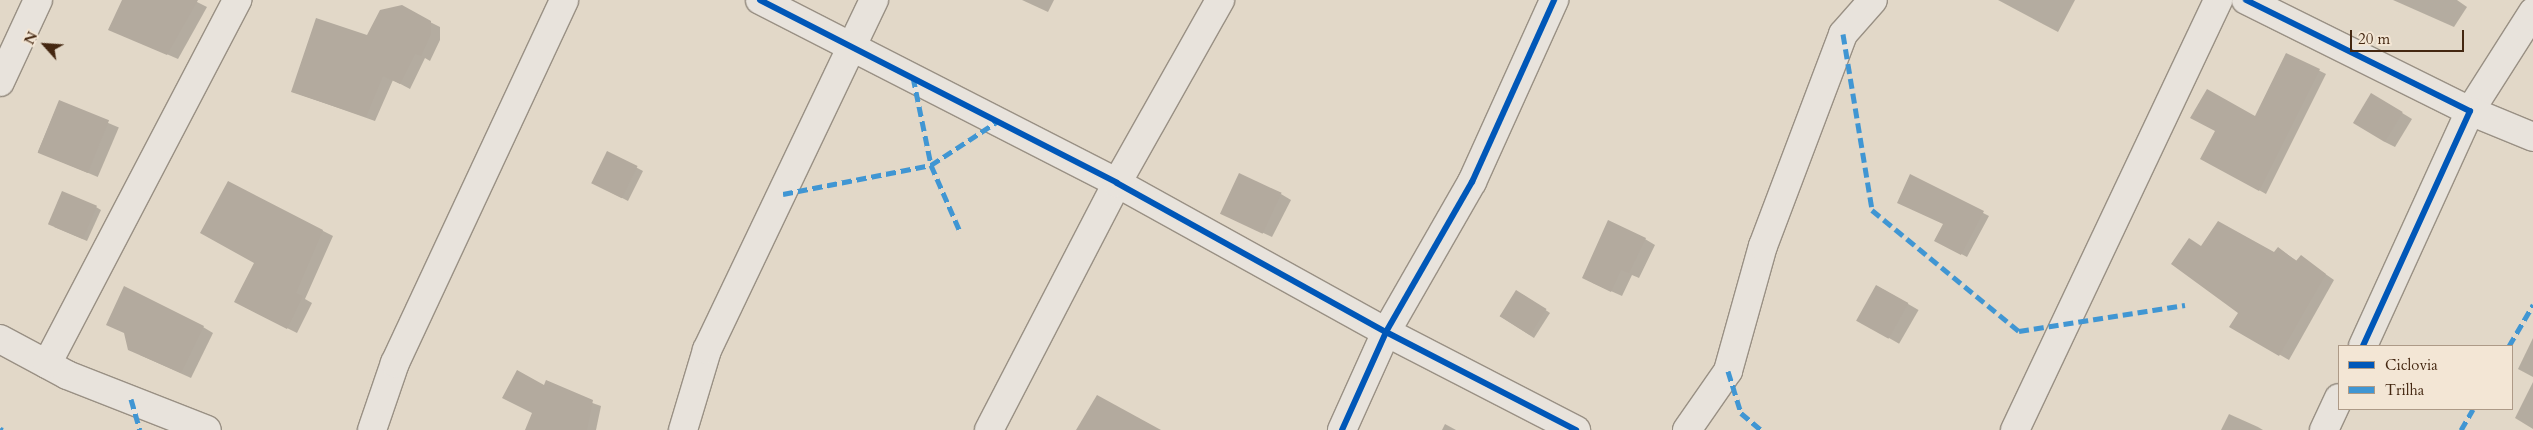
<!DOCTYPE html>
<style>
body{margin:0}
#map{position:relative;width:2533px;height:430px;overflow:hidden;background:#e2d8c8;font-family:Cardo,serif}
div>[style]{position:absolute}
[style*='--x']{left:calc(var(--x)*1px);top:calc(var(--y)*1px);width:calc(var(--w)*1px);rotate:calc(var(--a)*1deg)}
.shadow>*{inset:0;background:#0003;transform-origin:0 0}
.building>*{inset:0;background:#b3aa9e;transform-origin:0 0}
.roads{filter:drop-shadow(1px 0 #999084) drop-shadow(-1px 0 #999084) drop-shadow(0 1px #999084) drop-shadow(0 -1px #999084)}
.minor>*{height:28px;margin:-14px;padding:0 14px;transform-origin:14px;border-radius:14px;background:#e8e3dc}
.quiet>*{height:5px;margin-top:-2.5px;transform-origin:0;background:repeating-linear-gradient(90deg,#4096d3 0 10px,transparent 0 15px)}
.cycleway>*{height:6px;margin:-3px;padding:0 3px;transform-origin:3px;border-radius:3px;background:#0057b8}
span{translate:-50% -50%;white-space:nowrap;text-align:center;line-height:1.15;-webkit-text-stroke:4px #f3e6d5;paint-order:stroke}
.legend{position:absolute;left:2338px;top:345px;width:175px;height:65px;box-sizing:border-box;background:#f3e6d5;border:1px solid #ad9a87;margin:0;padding:6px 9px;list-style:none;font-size:15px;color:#442711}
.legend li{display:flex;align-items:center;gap:10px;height:25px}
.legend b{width:25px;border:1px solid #ad9a87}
.north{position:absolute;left:20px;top:20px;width:50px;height:50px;-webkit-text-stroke:4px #f3e6d5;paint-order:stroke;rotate:296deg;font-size:14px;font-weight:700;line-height:20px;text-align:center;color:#442711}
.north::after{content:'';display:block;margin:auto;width:18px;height:22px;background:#442711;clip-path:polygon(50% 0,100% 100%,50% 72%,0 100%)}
.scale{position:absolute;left:2350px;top:30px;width:114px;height:22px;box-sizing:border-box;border:2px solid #442711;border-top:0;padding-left:6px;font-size:15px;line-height:18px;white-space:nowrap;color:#442711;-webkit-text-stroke:4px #f3e6d5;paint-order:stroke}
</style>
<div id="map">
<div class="shadow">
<i style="clip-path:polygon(124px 0,193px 0,207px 7px,178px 59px,109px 29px)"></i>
<i style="clip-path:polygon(1022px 0,1054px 0,1048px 12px)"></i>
<i style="clip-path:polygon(1998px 0,2075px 0,2058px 32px)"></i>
<i style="clip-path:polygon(2393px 0,2457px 0,2467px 7px,2454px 27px)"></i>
<i style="clip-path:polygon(430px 22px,440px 27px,440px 40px,430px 61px,425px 58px,410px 89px,393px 80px,375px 121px,293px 92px,368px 37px)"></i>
<i style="clip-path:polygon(2286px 54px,2326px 74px,2266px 194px,2201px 158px,2255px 118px)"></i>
<i style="clip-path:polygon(2381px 100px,2412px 119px,2395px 147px,2385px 142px)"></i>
<i style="left:59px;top:102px;width:65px;height:54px;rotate:23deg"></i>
<i style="clip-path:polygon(607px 152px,643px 171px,628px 201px,597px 185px)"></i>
<i style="clip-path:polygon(1911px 176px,1989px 216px,1967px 257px,1935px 240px,1944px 224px)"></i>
<i style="clip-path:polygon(229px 183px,333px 236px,305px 299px,312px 303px,297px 333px,245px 307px,255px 263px)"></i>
<i style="clip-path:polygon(1281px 194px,1291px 200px,1272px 237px,1229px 217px)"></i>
<i style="clip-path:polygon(96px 207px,101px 210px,87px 241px,54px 227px)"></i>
<i style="clip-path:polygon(1645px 239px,1655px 245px,1639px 278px,1632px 275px,1622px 296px,1593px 283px)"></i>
<i style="clip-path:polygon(2201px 247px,2275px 254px,2278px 248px,2297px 261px,2301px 257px,2334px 280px,2289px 360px,2231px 326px,2240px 312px)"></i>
<i style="left:1877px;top:286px;width:48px;height:39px;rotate:30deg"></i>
<i style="clip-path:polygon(1522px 294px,1550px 313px,1534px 338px,1500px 316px)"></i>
<i style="clip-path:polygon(203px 327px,213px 333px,191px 378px,140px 355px)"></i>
<i style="clip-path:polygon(2533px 338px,2533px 377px,2518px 369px)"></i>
<i style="clip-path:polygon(2533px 382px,2533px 429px,2515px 418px)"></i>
<i style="clip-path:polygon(544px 386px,601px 406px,596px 430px,526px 430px)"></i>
<i style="clip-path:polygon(2229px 414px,2258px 427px,2263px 430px,2221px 430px)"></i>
<i style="clip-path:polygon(1445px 424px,1456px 430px,1442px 430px)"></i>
</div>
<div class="building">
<i style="clip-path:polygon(122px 0,198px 0,167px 55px,108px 30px)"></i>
<i style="clip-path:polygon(402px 5px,431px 21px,431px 34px,421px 56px,415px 54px,400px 84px,383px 76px,366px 117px,291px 92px,316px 18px,367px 35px,380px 10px)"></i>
<i style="clip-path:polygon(2286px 53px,2320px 69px,2259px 191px,2200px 159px,2215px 131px,2190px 118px,2207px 89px,2255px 116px)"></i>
<i style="left:2371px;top:93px;width:37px;height:35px;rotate:31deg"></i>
<i style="left:59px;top:100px;width:54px;height:57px;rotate:22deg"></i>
<i style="left:607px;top:151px;width:34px;height:36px;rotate:26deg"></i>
<i style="left:1239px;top:173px;width:47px;height:45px;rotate:25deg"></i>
<i style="clip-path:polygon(1910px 174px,1984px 211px,1961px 255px,1934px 241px,1943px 224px,1897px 203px)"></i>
<i style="clip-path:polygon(228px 181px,323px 230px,296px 293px,303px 296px,287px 329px,234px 302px,254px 263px,200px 233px)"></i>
<i style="left:62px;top:191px;width:38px;height:36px;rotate:23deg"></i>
<i style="clip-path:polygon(1608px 220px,1646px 238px,1629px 273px,1621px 270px,1611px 292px,1582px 278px)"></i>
<i style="clip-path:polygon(2218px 221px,2274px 252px,2278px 247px,2296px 261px,2301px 255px,2326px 274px,2279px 356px,2229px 327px,2238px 313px,2171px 264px,2189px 238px,2201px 246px)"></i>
<i style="left:1876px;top:285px;width:37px;height:41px;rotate:29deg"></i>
<i style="clip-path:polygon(124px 286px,204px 326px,181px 373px,128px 350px,124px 333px,106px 325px)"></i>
<i style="left:1516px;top:290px;width:36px;height:31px;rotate:32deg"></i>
<i style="clip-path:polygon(517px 370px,544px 385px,546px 380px,593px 400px,587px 430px,525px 430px,532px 413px,502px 398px)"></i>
<i style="clip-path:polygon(1097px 395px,1161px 430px,1076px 430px)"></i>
</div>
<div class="roads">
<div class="minor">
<i style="--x:760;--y:0;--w:401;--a:27.1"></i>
<i style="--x:1117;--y:183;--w:308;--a:29"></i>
<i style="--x:1386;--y:332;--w:214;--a:27.3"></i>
<i style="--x:2246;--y:0;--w:250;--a:26.4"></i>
<i style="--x:2470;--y:111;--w:258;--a:114.5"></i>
<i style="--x:2533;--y:12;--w:117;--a:122.5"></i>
<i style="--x:2470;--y:111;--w:68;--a:22.4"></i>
<i style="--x:0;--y:82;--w:90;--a:-65.1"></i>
<i style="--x:0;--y:339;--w:76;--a:28.2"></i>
<i style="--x:67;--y:375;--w:150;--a:21.4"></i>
<i style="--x:47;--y:364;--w:411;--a:-62.4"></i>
<i style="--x:372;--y:430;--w:71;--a:-71.1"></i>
<i style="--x:395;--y:363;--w:400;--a:-65"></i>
<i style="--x:683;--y:430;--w:84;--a:-73.3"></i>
<i style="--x:707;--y:350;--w:388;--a:-64.5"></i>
<i style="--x:989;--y:430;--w:278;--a:-62.6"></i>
<i style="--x:1117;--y:183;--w:210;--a:-60.6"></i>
<i style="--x:1342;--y:430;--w:107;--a:-65.8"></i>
<i style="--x:1386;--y:332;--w:173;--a:-60.2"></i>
<i style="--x:1472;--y:182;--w:200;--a:-65.7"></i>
<i style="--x:1687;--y:430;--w:72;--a:-55.2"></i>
<i style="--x:1728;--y:371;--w:130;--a:-74.4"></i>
<i style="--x:1763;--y:246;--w:227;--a:-69.3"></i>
<i style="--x:1843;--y:34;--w:45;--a:-48.6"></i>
<i style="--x:2015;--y:430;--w:476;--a:-64.7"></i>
<i style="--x:2324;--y:430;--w:35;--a:-65"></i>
</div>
</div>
<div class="quiet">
<i style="--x:1843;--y:34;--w:178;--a:80.6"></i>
<i style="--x:1872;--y:210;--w:190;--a:39.5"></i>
<i style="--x:2019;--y:331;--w:168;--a:-8.9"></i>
<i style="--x:913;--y:77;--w:90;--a:78.4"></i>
<i style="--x:931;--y:165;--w:70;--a:66.4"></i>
<i style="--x:783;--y:194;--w:151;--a:-11.1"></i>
<i style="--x:931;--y:165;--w:80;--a:-33.3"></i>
<i style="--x:2509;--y:346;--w:48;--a:-59.7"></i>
<i style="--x:1728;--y:371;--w:44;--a:72.8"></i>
<i style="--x:1741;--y:413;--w:26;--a:40"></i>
<i style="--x:131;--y:399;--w:32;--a:74"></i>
<i style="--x:0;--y:429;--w:3;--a:18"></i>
<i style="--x:2461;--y:430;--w:24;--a:-60"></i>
</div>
<div class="cycleway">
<i style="--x:760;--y:0;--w:401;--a:27.1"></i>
<i style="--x:1117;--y:183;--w:308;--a:29"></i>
<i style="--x:1386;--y:332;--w:214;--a:27.3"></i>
<i style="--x:2246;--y:0;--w:250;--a:26.4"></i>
<i style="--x:2470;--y:111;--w:258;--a:114.5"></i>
<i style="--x:1342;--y:430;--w:107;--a:-65.8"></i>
<i style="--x:1386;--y:332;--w:173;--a:-60.2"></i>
<i style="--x:1472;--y:182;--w:200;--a:-65.7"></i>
</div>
<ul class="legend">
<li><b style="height:6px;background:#0057b8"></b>Ciclovia</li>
<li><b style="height:6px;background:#4096d3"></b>Trilha</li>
</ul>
<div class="north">N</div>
<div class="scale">20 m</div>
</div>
